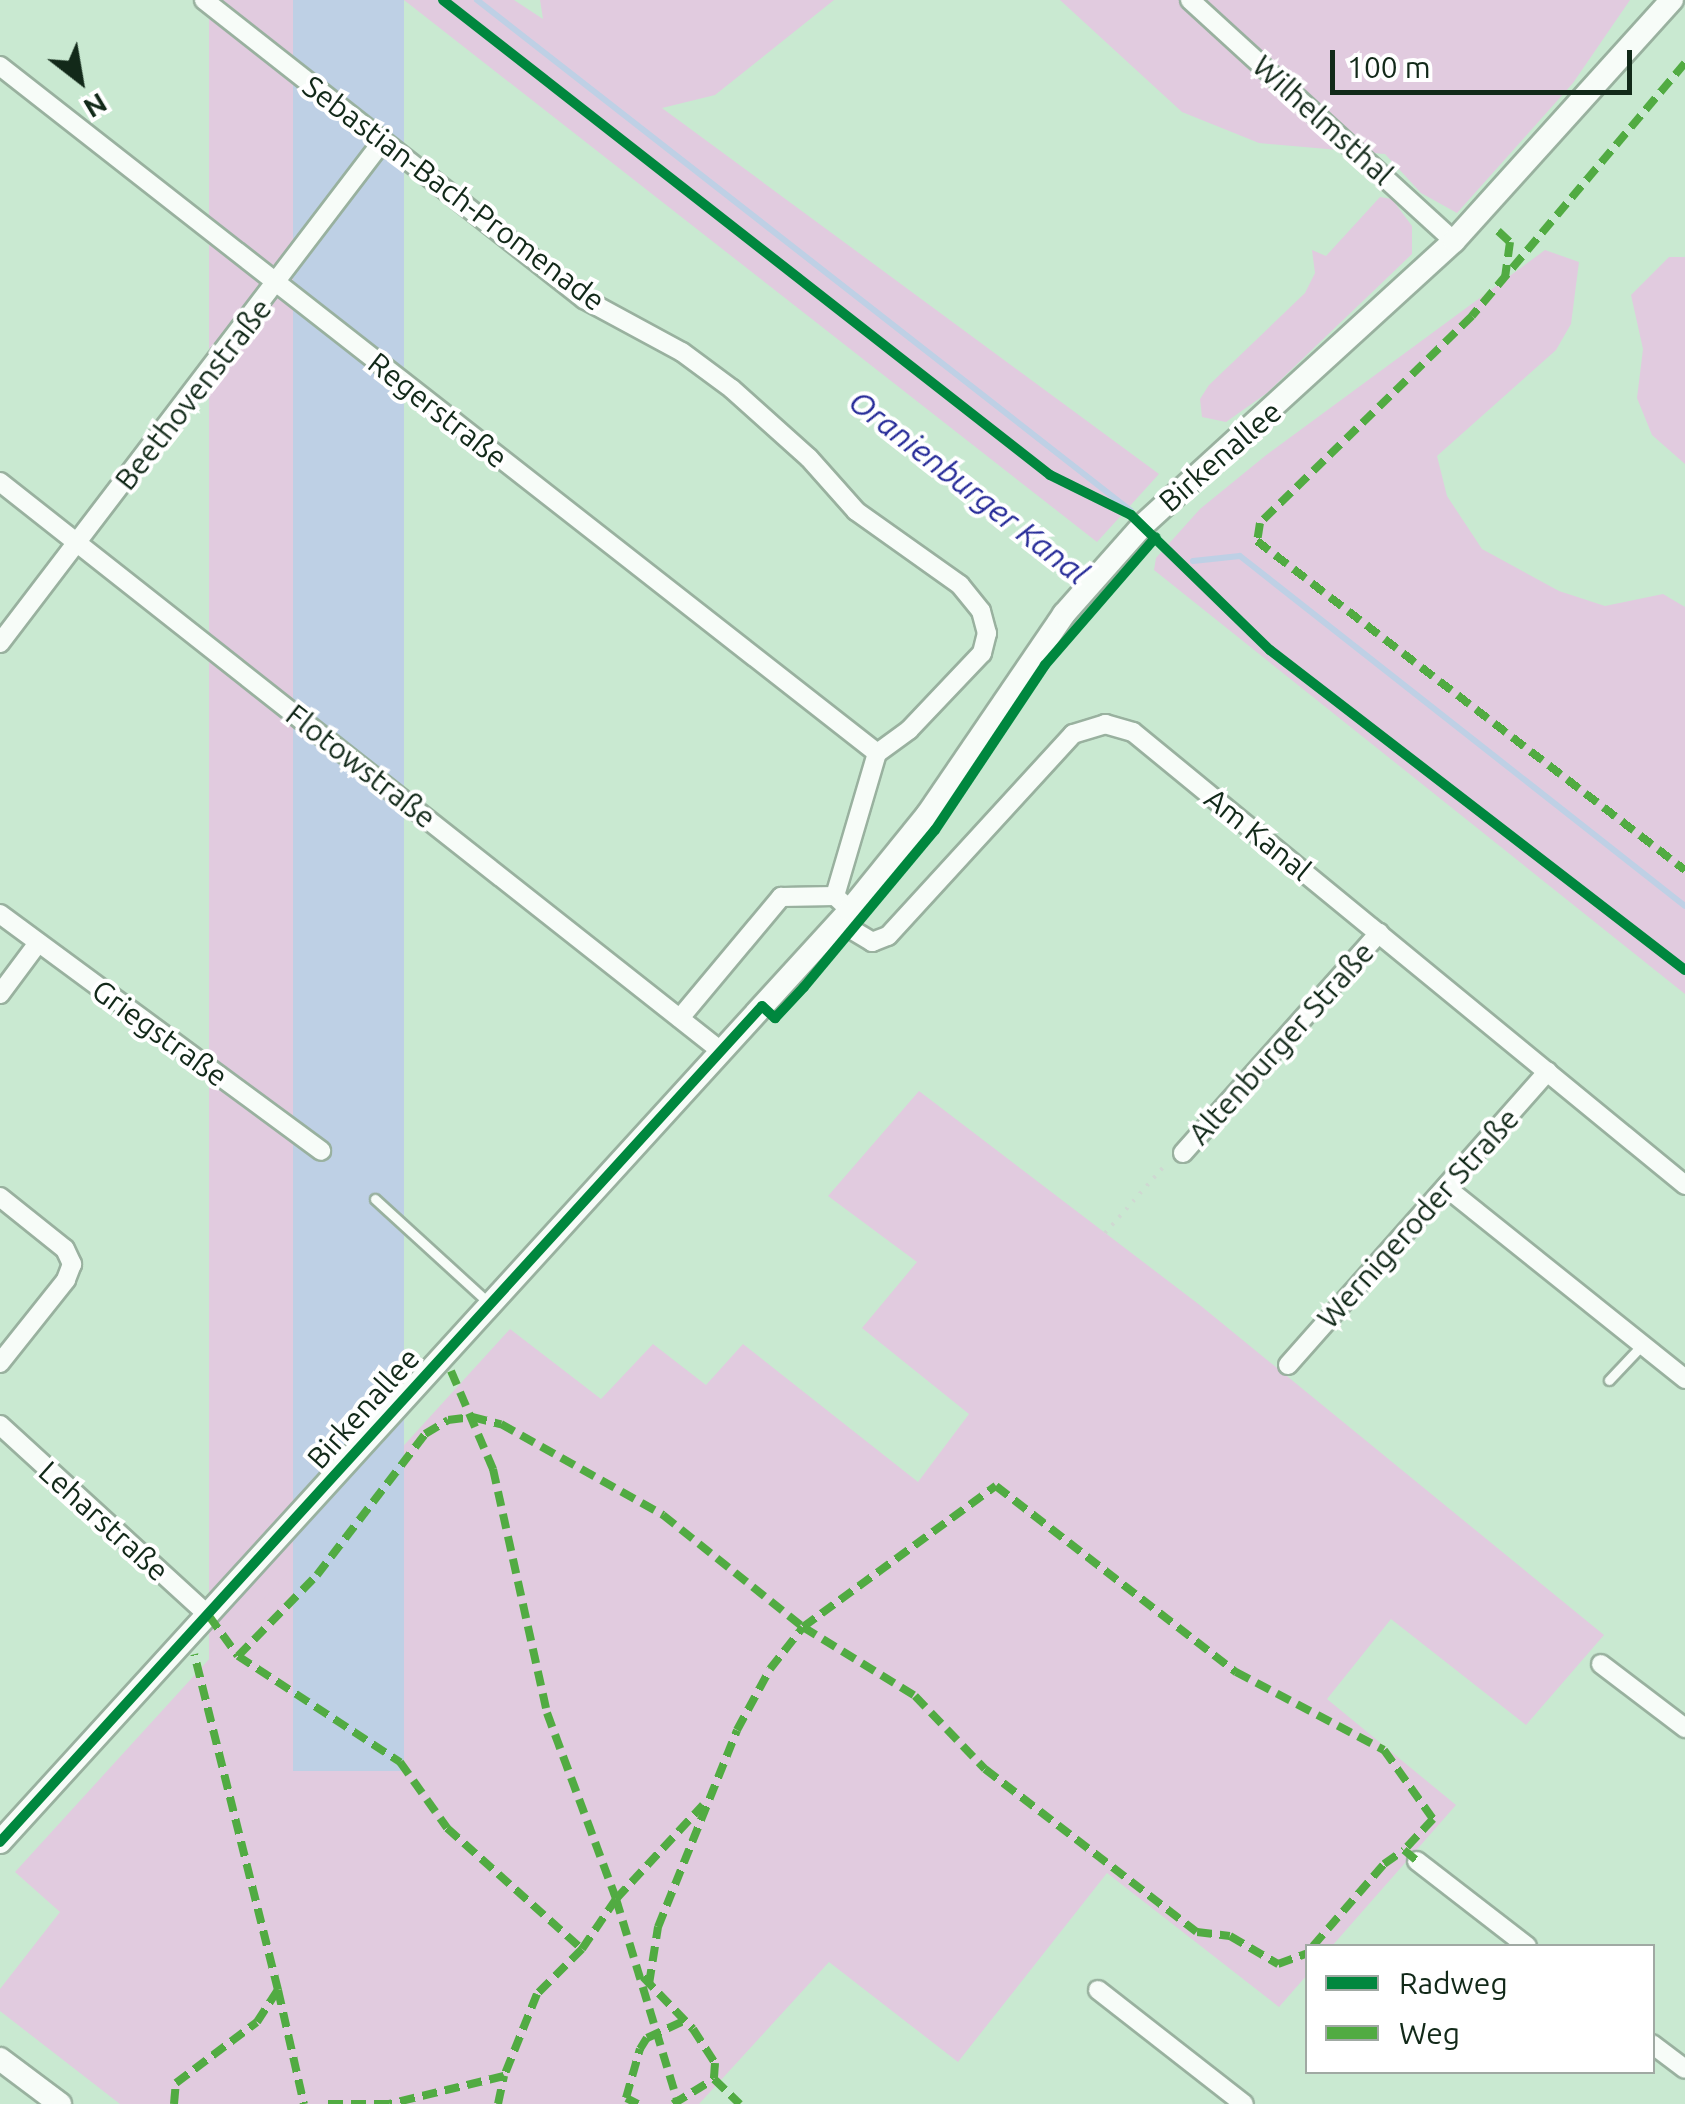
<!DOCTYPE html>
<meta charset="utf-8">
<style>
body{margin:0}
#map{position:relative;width:1685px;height:2104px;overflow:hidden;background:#c9e9d1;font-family:Ubuntu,sans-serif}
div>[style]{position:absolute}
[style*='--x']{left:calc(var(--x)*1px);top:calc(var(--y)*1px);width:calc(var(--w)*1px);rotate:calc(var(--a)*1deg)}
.green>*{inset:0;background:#e1cbdf;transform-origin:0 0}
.water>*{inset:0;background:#bed0e5;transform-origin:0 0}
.stream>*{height:6px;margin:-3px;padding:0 3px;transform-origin:3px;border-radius:3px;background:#bed0e5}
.path>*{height:4px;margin-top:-2px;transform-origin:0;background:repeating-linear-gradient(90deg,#cfd9d2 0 2.5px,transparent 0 10.5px)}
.roads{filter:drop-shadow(2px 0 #99b19f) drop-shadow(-2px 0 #99b19f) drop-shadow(0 2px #99b19f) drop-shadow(0 -2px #99b19f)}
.service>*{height:9px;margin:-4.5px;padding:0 4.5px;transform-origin:4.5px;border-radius:4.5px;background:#f7fcf8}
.minor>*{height:18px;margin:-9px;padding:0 9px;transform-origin:9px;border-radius:9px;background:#f7fcf8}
.tertiary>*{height:22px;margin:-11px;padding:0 11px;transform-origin:11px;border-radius:11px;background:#f7fcf8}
.quiet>*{height:8px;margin-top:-4px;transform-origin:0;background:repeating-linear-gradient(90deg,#51ab42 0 15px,transparent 0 23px)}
.cycleway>*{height:10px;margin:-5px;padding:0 5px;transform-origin:5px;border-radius:5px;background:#00873e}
span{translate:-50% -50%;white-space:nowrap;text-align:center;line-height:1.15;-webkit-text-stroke:8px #fff;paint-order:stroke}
.street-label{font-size:30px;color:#122919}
.water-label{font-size:32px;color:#262b98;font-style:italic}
.legend{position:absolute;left:1305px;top:1944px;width:350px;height:130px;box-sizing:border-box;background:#fff;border:2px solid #a0a9a3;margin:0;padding:12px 18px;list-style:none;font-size:30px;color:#122919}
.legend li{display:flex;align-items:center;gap:20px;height:50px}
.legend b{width:50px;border:2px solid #a0a9a3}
.north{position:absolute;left:30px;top:30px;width:100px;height:100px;-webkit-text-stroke:8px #fff;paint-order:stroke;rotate:149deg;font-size:28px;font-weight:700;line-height:40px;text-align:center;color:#122919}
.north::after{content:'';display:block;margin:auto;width:35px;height:45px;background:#122919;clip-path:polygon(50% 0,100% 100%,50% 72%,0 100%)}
.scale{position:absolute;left:1330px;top:50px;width:302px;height:45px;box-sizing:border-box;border:5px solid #122919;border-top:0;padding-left:12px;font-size:30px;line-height:35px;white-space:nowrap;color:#122919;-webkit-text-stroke:8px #fff;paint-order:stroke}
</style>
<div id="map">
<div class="green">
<i style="left:209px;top:0;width:84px;height:1879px"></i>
<i style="clip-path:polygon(404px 0,514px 0,543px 19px,540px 0,834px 0,715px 95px,662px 108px,1159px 474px,1097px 542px)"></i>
<i style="clip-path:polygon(1060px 0,1630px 0,1573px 83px,1457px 213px,1421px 193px,1385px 154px,1259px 143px,1182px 112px)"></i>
<i style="clip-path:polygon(1380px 197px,1392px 199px,1412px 226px,1412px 254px,1267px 393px,1226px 422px,1202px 417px,1200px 399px,1209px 385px,1305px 293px,1315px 273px,1312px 250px,1326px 256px)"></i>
<i style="clip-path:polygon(1545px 250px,1579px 262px,1571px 324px,1556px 350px,1437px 456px,1447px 496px,1482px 549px,1559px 591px,1605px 606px,1663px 594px,1685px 607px,1685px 994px,1154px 570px,1156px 558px,1200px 509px,1265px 456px)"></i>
<i style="clip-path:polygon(1669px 257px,1685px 257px,1685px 464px,1652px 435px,1637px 398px,1643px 349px,1631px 295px)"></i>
<i style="clip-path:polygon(919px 1091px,1201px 1306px,1604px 1635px,1526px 1725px,1391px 1619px,1327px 1699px,1456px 1805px,1332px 1946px,1308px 1946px,1307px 1975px,1279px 2007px,1107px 1873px,958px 2062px,829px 1962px,699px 2104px,120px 2104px,0 2011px,0 1989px,60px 1912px,15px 1872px,510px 1329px,601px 1399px,653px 1344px,706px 1385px,743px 1344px,918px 1482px,969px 1414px,862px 1328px,917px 1262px,828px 1196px)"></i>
</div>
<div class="water">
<i style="left:293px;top:0;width:111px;height:1771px"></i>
</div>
<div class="stream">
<i style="--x:477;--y:0;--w:829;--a:37.99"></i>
<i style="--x:1193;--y:561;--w:47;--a:-6.1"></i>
<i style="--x:1240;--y:556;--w:566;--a:38.19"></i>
</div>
<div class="path">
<i style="--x:1105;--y:1233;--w:94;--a:-48.5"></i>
</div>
<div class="roads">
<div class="service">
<i style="--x:375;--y:1199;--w:156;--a:42.4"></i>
<i style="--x:1609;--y:1380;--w:48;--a:-46.7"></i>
</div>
<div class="minor">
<i style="--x:204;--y:0;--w:484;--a:38.2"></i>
<i style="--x:584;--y:299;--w:111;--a:28.4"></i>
<i style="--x:682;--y:352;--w:62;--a:36.5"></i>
<i style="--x:732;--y:389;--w:103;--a:41.9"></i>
<i style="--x:809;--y:458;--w:71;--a:48.4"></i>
<i style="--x:856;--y:511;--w:128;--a:35.4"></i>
<i style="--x:960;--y:585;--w:33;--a:51"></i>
<i style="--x:981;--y:611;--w:23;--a:75"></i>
<i style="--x:987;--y:633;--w:21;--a:104"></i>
<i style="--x:982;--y:653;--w:106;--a:133.5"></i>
<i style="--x:909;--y:730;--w:39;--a:144"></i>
<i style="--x:877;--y:753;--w:149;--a:106.4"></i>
<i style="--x:835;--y:896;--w:21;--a:43"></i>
<i style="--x:1190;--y:0;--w:357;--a:42.4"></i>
<i style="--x:0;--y:66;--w:1114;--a:38.07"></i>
<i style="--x:0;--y:482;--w:918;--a:38.28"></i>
<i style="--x:0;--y:643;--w:630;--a:-52.68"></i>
<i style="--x:0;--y:914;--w:399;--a:36.4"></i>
<i style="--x:839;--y:922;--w:39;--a:31"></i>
<i style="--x:872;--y:942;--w:17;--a:-21"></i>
<i style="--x:888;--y:936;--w:274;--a:-47.5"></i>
<i style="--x:1073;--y:734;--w:34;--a:-17"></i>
<i style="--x:1105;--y:724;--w:29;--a:16"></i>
<i style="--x:1133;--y:732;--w:714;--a:39.37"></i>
<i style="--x:0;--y:994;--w:64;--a:-53.3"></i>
<i style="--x:680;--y:1018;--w:158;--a:-50.1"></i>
<i style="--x:781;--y:897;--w:54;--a:-1.1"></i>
<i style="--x:1183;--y:1153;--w:295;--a:-48.3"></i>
<i style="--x:1448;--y:1189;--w:304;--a:38.7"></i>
<i style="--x:0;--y:1197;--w:83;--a:38.7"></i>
<i style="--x:65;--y:1249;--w:17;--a:65"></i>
<i style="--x:72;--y:1264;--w:17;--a:111"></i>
<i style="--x:66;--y:1280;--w:106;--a:128.5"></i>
<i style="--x:1288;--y:1365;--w:392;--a:-48.5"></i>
<i style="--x:0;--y:1425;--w:283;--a:42.4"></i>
<i style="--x:1601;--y:1664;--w:106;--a:37.3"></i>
<i style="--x:1417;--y:1861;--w:139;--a:37.7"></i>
<i style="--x:1098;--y:1990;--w:185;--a:38"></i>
<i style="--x:1652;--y:2044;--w:41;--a:37.1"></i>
</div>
<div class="tertiary">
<i style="--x:0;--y:1842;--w:1261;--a:-47.63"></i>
<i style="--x:850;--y:910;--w:122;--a:-51"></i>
<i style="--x:927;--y:815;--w:243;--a:-55.7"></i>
<i style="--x:1064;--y:614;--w:119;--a:-48.4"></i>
<i style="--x:1143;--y:525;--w:421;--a:-42.4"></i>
<i style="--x:1454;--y:241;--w:325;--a:-47.9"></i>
<i style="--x:0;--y:2059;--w:75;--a:36.9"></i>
</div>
</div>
<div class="quiet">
<i style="--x:1685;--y:63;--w:331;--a:130.1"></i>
<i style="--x:1472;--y:316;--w:296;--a:135.7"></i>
<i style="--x:1260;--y:523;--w:18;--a:99"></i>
<i style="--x:1257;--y:541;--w:540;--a:37.55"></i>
<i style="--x:1498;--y:231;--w:16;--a:43"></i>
<i style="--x:1510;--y:242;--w:34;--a:98"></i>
<i style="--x:451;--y:1371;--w:107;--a:66.8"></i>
<i style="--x:493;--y:1469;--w:250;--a:77.5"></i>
<i style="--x:547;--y:1713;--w:198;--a:69.6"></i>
<i style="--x:616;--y:1899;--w:210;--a:73.1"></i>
<i style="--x:209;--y:1616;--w:49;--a:54.1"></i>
<i style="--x:238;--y:1656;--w:194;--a:33.2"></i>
<i style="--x:400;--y:1762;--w:81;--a:54.5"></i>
<i style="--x:447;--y:1828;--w:181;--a:41.9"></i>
<i style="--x:582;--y:1949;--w:64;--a:135"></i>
<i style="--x:537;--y:1994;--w:88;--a:111.9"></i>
<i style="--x:504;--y:2076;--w:118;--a:166.3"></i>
<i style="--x:389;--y:2104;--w:66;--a:180"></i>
<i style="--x:238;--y:1656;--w:113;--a:-45.7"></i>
<i style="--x:317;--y:1575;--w:178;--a:-52.5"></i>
<i style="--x:425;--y:1434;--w:27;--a:-31"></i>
<i style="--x:448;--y:1420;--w:24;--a:-7"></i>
<i style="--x:472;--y:1417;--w:30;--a:14"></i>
<i style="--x:501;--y:1424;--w:186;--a:29.3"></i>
<i style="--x:663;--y:1515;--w:179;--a:38.7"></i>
<i style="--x:803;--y:1627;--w:132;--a:31.6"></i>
<i style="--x:915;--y:1696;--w:101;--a:46.2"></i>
<i style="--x:985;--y:1769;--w:267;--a:37.6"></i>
<i style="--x:1197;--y:1932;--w:33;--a:7"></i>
<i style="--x:1230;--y:1936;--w:56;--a:30.3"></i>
<i style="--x:1278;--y:1964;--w:32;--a:-20"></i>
<i style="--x:1313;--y:1946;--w:108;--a:-49.1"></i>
<i style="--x:1384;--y:1864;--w:24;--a:-35"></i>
<i style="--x:582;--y:1949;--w:60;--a:-55.8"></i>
<i style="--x:616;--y:1899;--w:128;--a:-47.2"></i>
<i style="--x:643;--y:1977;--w:72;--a:46.1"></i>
<i style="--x:693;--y:2029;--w:40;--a:57.1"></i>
<i style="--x:715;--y:2063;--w:16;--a:94"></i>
<i style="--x:714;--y:2079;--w:36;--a:44"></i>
<i style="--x:649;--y:1984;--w:58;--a:-81"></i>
<i style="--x:658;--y:1927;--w:212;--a:-68.1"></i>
<i style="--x:737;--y:1730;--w:69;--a:-61.6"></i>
<i style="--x:770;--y:1669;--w:53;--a:-51.8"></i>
<i style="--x:803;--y:1627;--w:239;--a:-36.2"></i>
<i style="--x:996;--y:1486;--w:304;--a:37.8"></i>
<i style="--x:1236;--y:1672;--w:167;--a:27.8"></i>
<i style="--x:1384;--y:1750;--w:85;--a:54.6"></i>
<i style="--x:1433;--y:1819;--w:42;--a:133.1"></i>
<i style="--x:1404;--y:1850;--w:17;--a:40"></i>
<i style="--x:278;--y:1990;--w:117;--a:77.2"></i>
<i style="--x:174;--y:2104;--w:21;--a:-85"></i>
<i style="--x:176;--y:2083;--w:101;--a:-37"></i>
<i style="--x:257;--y:2022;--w:38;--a:-57"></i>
<i style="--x:278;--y:1990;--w:346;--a:-104"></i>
<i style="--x:498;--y:2104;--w:29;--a:-78"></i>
<i style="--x:638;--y:2104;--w:13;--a:-153"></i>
<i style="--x:626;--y:2098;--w:51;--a:-74.1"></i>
<i style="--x:640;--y:2049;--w:13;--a:-58"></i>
<i style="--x:647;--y:2038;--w:43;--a:-24.8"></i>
<i style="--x:673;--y:2104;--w:48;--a:-31.4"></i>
</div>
<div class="cycleway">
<i style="--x:443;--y:0;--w:771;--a:38.04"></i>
<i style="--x:1050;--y:475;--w:90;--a:26.3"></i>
<i style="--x:1131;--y:515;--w:194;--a:44.2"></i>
<i style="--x:1270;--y:650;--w:524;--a:37.64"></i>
<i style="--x:0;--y:1842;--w:1131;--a:-47.65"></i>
<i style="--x:762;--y:1006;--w:18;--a:43"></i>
<i style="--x:775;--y:1018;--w:42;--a:-46.9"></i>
<i style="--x:804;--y:987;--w:204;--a:-50.2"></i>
<i style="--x:935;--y:830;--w:198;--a:-56.3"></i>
<i style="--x:1045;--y:665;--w:169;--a:-49.1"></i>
</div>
<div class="street-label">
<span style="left:1323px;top:120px;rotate:42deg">Wilhelmsthal</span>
<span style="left:454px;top:193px;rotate:37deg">Sebastian-Bach-Promenade</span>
<span style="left:193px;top:394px;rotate:-52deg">Beethovenstraße</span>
<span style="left:438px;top:410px;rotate:38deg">Regerstraße</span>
<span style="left:1220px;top:456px;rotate:-41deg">Birkenallee</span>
<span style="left:361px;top:766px;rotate:38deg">Flotowstraße</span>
<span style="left:1258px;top:834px;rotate:39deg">Am Kanal</span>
<span style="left:160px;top:1033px;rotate:36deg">Griegstraße</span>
<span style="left:1281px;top:1043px;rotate:-48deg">Altenburger Straße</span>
<span style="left:1418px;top:1218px;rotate:-48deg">Wernigeroder Straße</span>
<span style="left:363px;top:1408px;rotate:-48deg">Birkenallee</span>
<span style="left:104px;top:1521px;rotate:42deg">Leharstraße</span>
</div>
<div class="water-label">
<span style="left:969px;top:487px;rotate:38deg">Oranienburger Kanal</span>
</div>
<ul class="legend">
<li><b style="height:12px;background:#00873e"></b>Radweg</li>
<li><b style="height:12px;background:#51ab42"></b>Weg</li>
</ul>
<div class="north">N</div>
<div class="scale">100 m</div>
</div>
